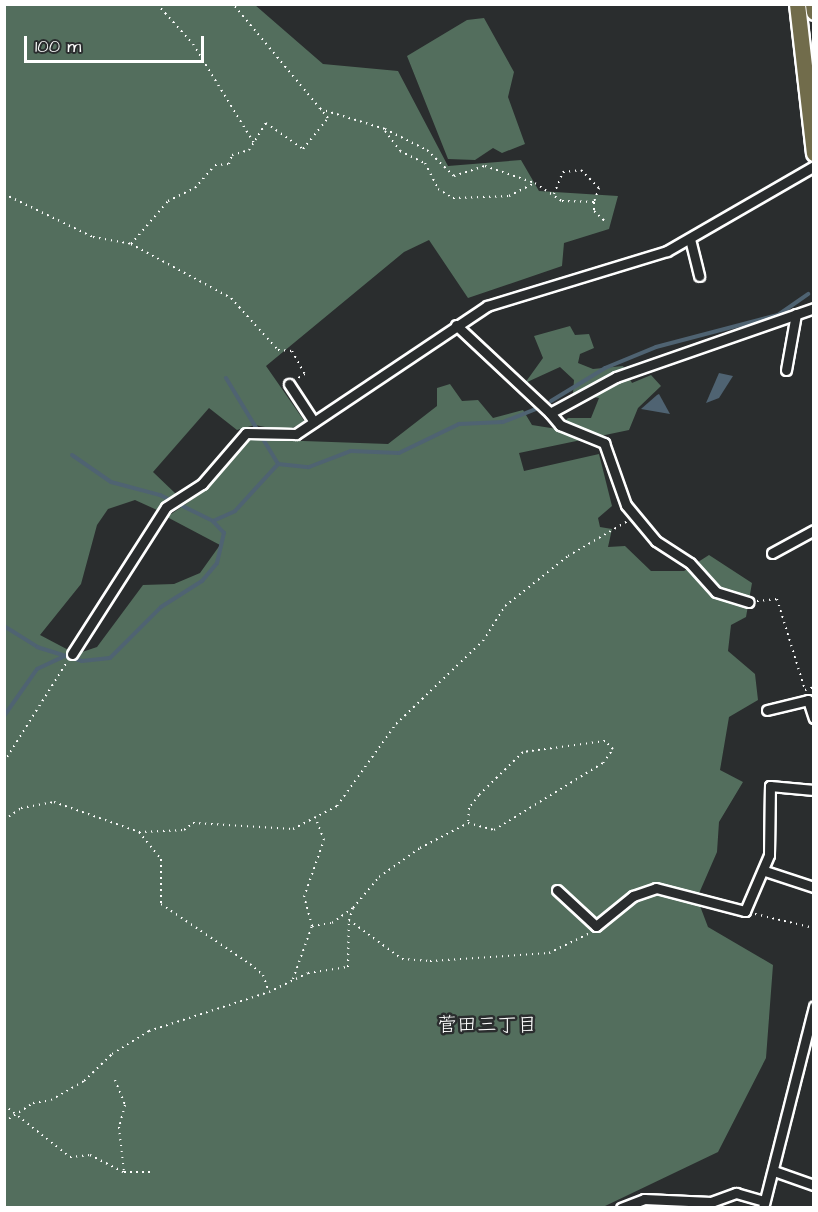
<!DOCTYPE html>
<meta charset="utf-8">
<style>
body{margin:0}
#map{position:relative;width:818px;height:1212px;overflow:hidden;background:#2a2d2e;font-family:"Architects Daughter","Klee One",sans-serif}
div>[style]{position:absolute}
[style*='--x']{left:calc(var(--x)*1px);top:calc(var(--y)*1px);width:calc(var(--w)*1px);rotate:calc(var(--a)*1deg)}
.green>*{inset:0;background:#536e5d}
.water>*{inset:0;background:#4f6372}
.stream>*{height:4px;margin:-2px;padding:0 2px;transform-origin:2px;border-radius:2px;background:#4f6372}
.path>*{height:2px;margin-top:-1px;transform-origin:0;background:repeating-linear-gradient(90deg,#fff 0 1.5px,transparent 0 6px)}
.roads{filter:drop-shadow(2px 0 #fff) drop-shadow(-2px 0 #fff) drop-shadow(0 2px #fff) drop-shadow(0 -2px #fff)}
.minor>*{height:9px;margin:-4.5px;padding:0 4.5px;transform-origin:4.5px;border-radius:4.5px;background:#2a2d2e}
.primary>*{height:15px;margin:-7.5px;padding:0 7.5px;transform-origin:7.5px;border-radius:7.5px;background:#716c4b}
span{translate:-50% -50%;white-space:nowrap;text-align:center;line-height:1.15;-webkit-text-stroke:5px #2a2d2e;paint-order:stroke}
.neighbourhood-label{font-size:20px;color:#fff}
.frame{position:absolute;inset:0;border:6px solid #fff;pointer-events:none}
.scale{position:absolute;left:24px;top:36px;width:180px;height:27px;box-sizing:border-box;border:3px solid #fff;border-top:0;padding-left:8px;font-size:18px;line-height:21px;white-space:nowrap;color:#fff;-webkit-text-stroke:4px #2a2d2e;paint-order:stroke}
</style>
<div id="map">
<div class="green">
<i style="clip-path:polygon(5px 5px,255px 5px,323px 64px,398px 71px,448px 166px,521px 160px,539px 191px,618px 196px,609px 229px,564px 243px,562px 266px,468px 298px,429px 240px,404px 252px,266px 366px,305px 422px,285px 431px,255px 425px,237px 430px,209px 408px,153px 472px,176px 494px,157px 510px,135px 500px,108px 509px,97px 525px,81px 584px,40px 635px,76px 654px,97px 647px,143px 585px,174px 584px,200px 573px,220px 545px,167px 517px,207px 489px,248px 439px,388px 444px,437px 406px,437px 388px,450px 384px,462px 401px,478px 400px,493px 418px,523px 410px,532px 425px,557px 429px,568px 418px,591px 418px,599px 398px,573px 393px,574px 380px,560px 367px,525px 383px,543px 358px,534px 336px,570px 326px,575px 335px,589px 334px,594px 348px,580px 354px,578px 363px,593px 369px,623px 366px,632px 383px,651px 375px,661px 386px,638px 408px,629px 430px,519px 453px,524px 471px,599px 454px,612px 506px,598px 518px,600px 527px,612px 529px,608px 547px,625px 546px,651px 571px,684px 571px,709px 555px,752px 583px,746px 617px,731px 625px,728px 651px,755px 674px,758px 700px,729px 717px,720px 770px,743px 782px,719px 822px,717px 852px,697px 898px,708px 927px,773px 965px,766px 1058px,718px 1152px,603px 1207px,5px 1208px)"></i>
<i style="clip-path:polygon(484px 18px,514px 72px,508px 97px,525px 144px,502px 153px,493px 148px,475px 160px,448px 159px,407px 56px,467px 20px)"></i>
</div>
<div class="water">
<i style="clip-path:polygon(719px 373px,733px 376px,719px 398px,706px 403px)"></i>
<i style="clip-path:polygon(659px 394px,670px 414px,641px 409px,657px 395px)"></i>
</div>
<div class="stream">
<i style="--x:226;--y:378;--w:100;--a:58.8"></i>
<i style="--x:551;--y:401;--w:63;--a:-31.4"></i>
<i style="--x:605;--y:368;--w:55;--a:-22.4"></i>
<i style="--x:656;--y:347;--w:126;--a:-14.7"></i>
<i style="--x:778;--y:315;--w:37;--a:-35"></i>
<i style="--x:72;--y:455;--w:47;--a:34.7"></i>
<i style="--x:111;--y:482;--w:51;--a:14.9"></i>
<i style="--x:160;--y:495;--w:59;--a:26.1"></i>
<i style="--x:213;--y:521;--w:24;--a:-24"></i>
<i style="--x:235;--y:511;--w:64;--a:-47.5"></i>
<i style="--x:278;--y:464;--w:31;--a:6"></i>
<i style="--x:309;--y:467;--w:45;--a:-20.9"></i>
<i style="--x:351;--y:451;--w:48;--a:2.4"></i>
<i style="--x:399;--y:453;--w:67;--a:-25.8"></i>
<i style="--x:459;--y:424;--w:44;--a:-2.6"></i>
<i style="--x:503;--y:422;--w:41;--a:-21.5"></i>
<i style="--x:4;--y:626;--w:39;--a:32"></i>
<i style="--x:37;--y:647;--w:47;--a:17.3"></i>
<i style="--x:82;--y:661;--w:28;--a:-6"></i>
<i style="--x:110;--y:658;--w:72;--a:-45"></i>
<i style="--x:161;--y:607;--w:49;--a:-32.4"></i>
<i style="--x:202;--y:581;--w:23;--a:-50"></i>
<i style="--x:217;--y:563;--w:31;--a:-77"></i>
<i style="--x:224;--y:533;--w:16;--a:-133"></i>
<i style="--x:4;--y:716;--w:57;--a:-54.9"></i>
<i style="--x:37;--y:669;--w:31;--a:-25"></i>
</div>
<div class="path">
<i style="--x:157;--y:4;--w:54;--a:48"></i>
<i style="--x:193;--y:44;--w:116;--a:58.4"></i>
<i style="--x:320;--y:109;--w:68;--a:17.1"></i>
<i style="--x:385;--y:129;--w:47;--a:26.6"></i>
<i style="--x:427;--y:150;--w:37;--a:44"></i>
<i style="--x:454;--y:176;--w:33;--a:-18"></i>
<i style="--x:485;--y:166;--w:53;--a:18.8"></i>
<i style="--x:535;--y:183;--w:32;--a:34"></i>
<i style="--x:562;--y:201;--w:32;--a:2"></i>
<i style="--x:594;--y:202;--w:9;--a:90"></i>
<i style="--x:594;--y:211;--w:16;--a:43"></i>
<i style="--x:385;--y:131;--w:25;--a:53"></i>
<i style="--x:400;--y:151;--w:28;--a:26"></i>
<i style="--x:425;--y:163;--w:29;--a:63"></i>
<i style="--x:438;--y:189;--w:17;--a:31"></i>
<i style="--x:453;--y:198;--w:56;--a:-2"></i>
<i style="--x:509;--y:196;--w:29;--a:-27"></i>
<i style="--x:4;--y:194;--w:99;--a:25.8"></i>
<i style="--x:93;--y:237;--w:39;--a:10"></i>
<i style="--x:131;--y:244;--w:57;--a:-49.3"></i>
<i style="--x:168;--y:201;--w:30;--a:-26"></i>
<i style="--x:195;--y:188;--w:30;--a:-49"></i>
<i style="--x:215;--y:165;--w:14;--a:-4"></i>
<i style="--x:229;--y:164;--w:9;--a:-72"></i>
<i style="--x:232;--y:155;--w:18;--a:-16"></i>
<i style="--x:249;--y:150;--w:32;--a:-58"></i>
<i style="--x:266;--y:123;--w:45;--a:35.1"></i>
<i style="--x:303;--y:149;--w:40;--a:-51"></i>
<i style="--x:328;--y:118;--w:148;--a:-129.8"></i>
<i style="--x:554;--y:194;--w:24;--a:-68"></i>
<i style="--x:563;--y:172;--w:18;--a:-6"></i>
<i style="--x:581;--y:170;--w:25;--a:45"></i>
<i style="--x:599;--y:188;--w:15;--a:110"></i>
<i style="--x:131;--y:244;--w:114;--a:28.4"></i>
<i style="--x:231;--y:298;--w:70;--a:47.9"></i>
<i style="--x:278;--y:350;--w:14;--a:4"></i>
<i style="--x:292;--y:351;--w:26;--a:61"></i>
<i style="--x:305;--y:374;--w:8;--a:150"></i>
<i style="--x:757;--y:601;--w:20;--a:-6"></i>
<i style="--x:777;--y:599;--w:95;--a:72.9"></i>
<i style="--x:805;--y:690;--w:9;--a:-18"></i>
<i style="--x:4;--y:762;--w:118;--a:-57.8"></i>
<i style="--x:4;--y:820;--w:21;--a:-35"></i>
<i style="--x:21;--y:808;--w:34;--a:-10"></i>
<i style="--x:54;--y:802;--w:90;--a:19.4"></i>
<i style="--x:139;--y:832;--w:35;--a:51"></i>
<i style="--x:161;--y:859;--w:45;--a:90"></i>
<i style="--x:161;--y:904;--w:107;--a:34"></i>
<i style="--x:250;--y:964;--w:17;--a:40"></i>
<i style="--x:263;--y:975;--w:18;--a:71"></i>
<i style="--x:269;--y:992;--w:43;--a:-26"></i>
<i style="--x:308;--y:973;--w:40;--a:-8.5"></i>
<i style="--x:348;--y:967;--w:47;--a:-88.8"></i>
<i style="--x:349;--y:920;--w:66;--a:36.3"></i>
<i style="--x:402;--y:959;--w:28;--a:4"></i>
<i style="--x:430;--y:961;--w:119;--a:-3.8"></i>
<i style="--x:549;--y:953;--w:46;--a:-26"></i>
<i style="--x:139;--y:832;--w:45;--a:-2.5"></i>
<i style="--x:184;--y:830;--w:11;--a:-38"></i>
<i style="--x:193;--y:823;--w:100;--a:3.4"></i>
<i style="--x:293;--y:829;--w:50;--a:-27.6"></i>
<i style="--x:337;--y:806;--w:101;--a:-54.3"></i>
<i style="--x:396;--y:724;--w:120;--a:-43.7"></i>
<i style="--x:483;--y:641;--w:41;--a:-57.8"></i>
<i style="--x:505;--y:606;--w:80;--a:-38.4"></i>
<i style="--x:568;--y:556;--w:69;--a:-30.3"></i>
<i style="--x:353;--y:908;--w:40;--a:-50"></i>
<i style="--x:379;--y:877;--w:50;--a:-35.3"></i>
<i style="--x:420;--y:848;--w:54;--a:-27.5"></i>
<i style="--x:468;--y:823;--w:27;--a:15"></i>
<i style="--x:494;--y:830;--w:128;--a:-31.6"></i>
<i style="--x:603;--y:763;--w:17;--a:-54"></i>
<i style="--x:613;--y:749;--w:11;--a:-135"></i>
<i style="--x:605;--y:741;--w:83;--a:172.4"></i>
<i style="--x:523;--y:752;--w:62;--a:135.7"></i>
<i style="--x:479;--y:795;--w:16;--a:128"></i>
<i style="--x:469;--y:808;--w:15;--a:94"></i>
<i style="--x:755;--y:914;--w:61;--a:13.3"></i>
<i style="--x:312;--y:926;--w:30;--a:-105"></i>
<i style="--x:304;--y:897;--w:60;--a:-70.7"></i>
<i style="--x:324;--y:840;--w:25;--a:-111"></i>
<i style="--x:293;--y:979;--w:56;--a:-70.3"></i>
<i style="--x:312;--y:926;--w:20;--a:-9"></i>
<i style="--x:332;--y:923;--w:26;--a:-36"></i>
<i style="--x:353;--y:908;--w:13;--a:108"></i>
<i style="--x:115;--y:1080;--w:27;--a:68"></i>
<i style="--x:125;--y:1105;--w:23;--a:105"></i>
<i style="--x:119;--y:1127;--w:45;--a:83.7"></i>
<i style="--x:4;--y:1105;--w:84;--a:38.2"></i>
<i style="--x:70;--y:1157;--w:20;--a:-6"></i>
<i style="--x:90;--y:1155;--w:38;--a:27"></i>
<i style="--x:124;--y:1172;--w:30;--a:0"></i>
<i style="--x:4;--y:1122;--w:35;--a:-33"></i>
<i style="--x:33;--y:1103;--w:18;--a:-9"></i>
<i style="--x:51;--y:1100;--w:38;--a:-30"></i>
<i style="--x:84;--y:1081;--w:39;--a:-44"></i>
<i style="--x:112;--y:1054;--w:44;--a:-31.9"></i>
<i style="--x:149;--y:1031;--w:126;--a:-18"></i>
</div>
<div class="roads">
<div class="minor">
<i style="--x:690;--y:239;--w:38;--a:76"></i>
<i style="--x:456;--y:325;--w:129;--a:43.1"></i>
<i style="--x:550;--y:413;--w:75;--a:-28.6"></i>
<i style="--x:616;--y:377;--w:210;--a:-19.2"></i>
<i style="--x:786;--y:370;--w:57;--a:-79.9"></i>
<i style="--x:289;--y:384;--w:45;--a:56.7"></i>
<i style="--x:550;--y:413;--w:16;--a:50"></i>
<i style="--x:560;--y:425;--w:48;--a:22.2"></i>
<i style="--x:604;--y:443;--w:66;--a:70.5"></i>
<i style="--x:626;--y:505;--w:47;--a:50.2"></i>
<i style="--x:656;--y:541;--w:40;--a:32.9"></i>
<i style="--x:690;--y:563;--w:39;--a:48"></i>
<i style="--x:716;--y:592;--w:34;--a:17"></i>
<i style="--x:772;--y:553;--w:48;--a:-28.7"></i>
<i style="--x:72;--y:654;--w:174;--a:-57.4"></i>
<i style="--x:166;--y:507;--w:43;--a:-32.6"></i>
<i style="--x:202;--y:484;--w:67;--a:-49.2"></i>
<i style="--x:246;--y:433;--w:50;--a:1.1"></i>
<i style="--x:296;--y:434;--w:230;--a:-33.8"></i>
<i style="--x:487;--y:306;--w:188;--a:-17"></i>
<i style="--x:667;--y:251;--w:170;--a:-30"></i>
<i style="--x:767;--y:710;--w:42;--a:-13.7"></i>
<i style="--x:808;--y:700;--w:19;--a:72"></i>
<i style="--x:765;--y:871;--w:52;--a:18.1"></i>
<i style="--x:557;--y:890;--w:53;--a:42.7"></i>
<i style="--x:596;--y:926;--w:48;--a:-39"></i>
<i style="--x:633;--y:896;--w:24;--a:-19"></i>
<i style="--x:656;--y:888;--w:92;--a:14.5"></i>
<i style="--x:745;--y:911;--w:61;--a:-66.8"></i>
<i style="--x:769;--y:855;--w:69;--a:-89.2"></i>
<i style="--x:770;--y:786;--w:44;--a:5.2"></i>
<i style="--x:774;--y:1171;--w:42;--a:19.3"></i>
<i style="--x:621;--y:1208;--w:25;--a:-21"></i>
<i style="--x:644;--y:1199;--w:67;--a:2.6"></i>
<i style="--x:711;--y:1202;--w:27;--a:-20"></i>
<i style="--x:736;--y:1193;--w:29;--a:16"></i>
<i style="--x:763;--y:1208;--w:208;--a:-75.8"></i>
</div>
<div class="primary">
<i style="--x:797;--y:4;--w:150;--a:83.5"></i>
<i style="--x:813;--y:4;--w:8;--a:83"></i>
</div>
</div>
<div class="neighbourhood-label">
<span style="left:487px;top:1025px">菅田三丁目</span>
</div>
<div class="frame"></div>
<div class="scale">100 m</div>
</div>
